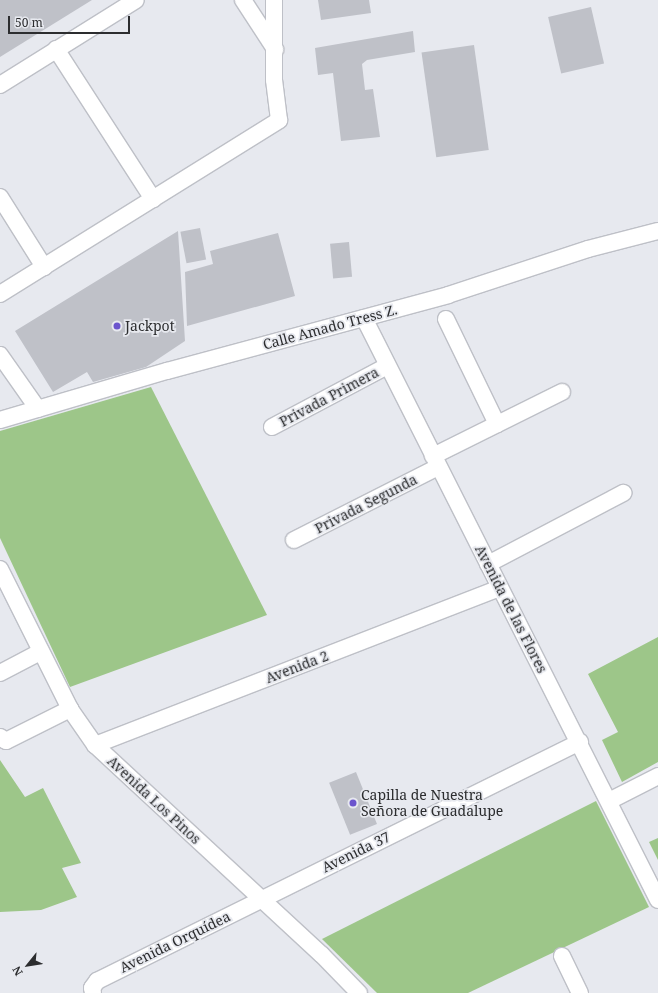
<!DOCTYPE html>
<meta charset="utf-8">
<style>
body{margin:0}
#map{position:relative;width:658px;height:993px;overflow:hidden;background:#e7e9ef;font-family:"Noto Serif",serif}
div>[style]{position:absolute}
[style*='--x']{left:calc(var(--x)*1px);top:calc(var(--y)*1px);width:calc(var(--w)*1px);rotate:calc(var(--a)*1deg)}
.green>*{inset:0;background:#9dc689}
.building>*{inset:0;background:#bfc1c8;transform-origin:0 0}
.roads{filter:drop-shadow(1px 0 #bec0c7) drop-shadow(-1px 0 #bec0c7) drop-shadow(0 1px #bec0c7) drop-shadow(0 -1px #bec0c7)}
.minor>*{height:16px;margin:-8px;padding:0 8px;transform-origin:8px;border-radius:8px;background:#fff}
.dots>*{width:11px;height:11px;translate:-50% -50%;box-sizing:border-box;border:2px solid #e7e9ef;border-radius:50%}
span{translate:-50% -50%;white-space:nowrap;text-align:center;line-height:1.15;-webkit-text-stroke:3.5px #e7e9ef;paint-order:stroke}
.poi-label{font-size:14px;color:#2c2d2f}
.left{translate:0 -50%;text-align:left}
.street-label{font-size:14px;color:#2c2d2f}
.north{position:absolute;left:8px;top:945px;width:40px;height:40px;-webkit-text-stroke:3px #e7e9ef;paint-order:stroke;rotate:240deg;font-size:11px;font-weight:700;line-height:16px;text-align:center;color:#2c2d2f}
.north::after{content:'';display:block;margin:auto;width:14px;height:18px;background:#2c2d2f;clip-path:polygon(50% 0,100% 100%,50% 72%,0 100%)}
.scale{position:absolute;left:8px;top:16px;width:122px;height:18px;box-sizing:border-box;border:2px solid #2c2d2f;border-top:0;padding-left:5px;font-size:12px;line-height:14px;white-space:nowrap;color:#2c2d2f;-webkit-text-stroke:3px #e7e9ef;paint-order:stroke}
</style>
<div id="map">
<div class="green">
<i style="clip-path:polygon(151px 387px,267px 615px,70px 687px,0 538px,0 431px)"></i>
<i style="clip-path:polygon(658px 637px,658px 762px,622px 782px,602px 740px,618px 732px,588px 674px)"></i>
<i style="clip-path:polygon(0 760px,25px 797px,43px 788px,81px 863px,62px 868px,77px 897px,41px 910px,0 912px)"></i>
<i style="clip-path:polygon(596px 801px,649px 907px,468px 993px,377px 993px,322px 939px)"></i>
<i style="clip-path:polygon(658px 838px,658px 860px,649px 842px)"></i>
</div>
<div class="building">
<i style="clip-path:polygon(0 0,92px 0,0 57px)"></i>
<i style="clip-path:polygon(318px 0,369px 0,371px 13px,321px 20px)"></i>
<i style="left:591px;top:7px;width:58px;height:44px;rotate:77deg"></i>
<i style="clip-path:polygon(413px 31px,415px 52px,367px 60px,362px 64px,365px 90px,373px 89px,380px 137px,341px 141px,333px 73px,318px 75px,315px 48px)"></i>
<i style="left:474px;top:45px;width:106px;height:53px;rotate:82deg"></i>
<i style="left:200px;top:228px;width:32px;height:20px;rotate:79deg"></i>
<i style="clip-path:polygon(178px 231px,185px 341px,146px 367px,93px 382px,87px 372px,53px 392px,15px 331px)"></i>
<i style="clip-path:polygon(278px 233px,295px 296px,187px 326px,185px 272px,213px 264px,210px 251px)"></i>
<i style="left:349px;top:242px;width:35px;height:19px;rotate:85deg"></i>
<i style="left:356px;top:772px;width:56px;height:29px;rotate:68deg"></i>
</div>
<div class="roads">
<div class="minor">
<i style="--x:243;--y:0;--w:59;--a:56.9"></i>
<i style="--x:56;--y:49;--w:179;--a:57.1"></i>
<i style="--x:0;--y:85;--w:160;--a:-32"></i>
<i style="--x:0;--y:197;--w:83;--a:57.8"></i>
<i style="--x:0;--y:294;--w:329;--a:-31.9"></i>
<i style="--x:279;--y:120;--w:40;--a:-97.1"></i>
<i style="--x:274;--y:80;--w:80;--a:-90"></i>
<i style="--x:364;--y:318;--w:652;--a:63.2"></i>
<i style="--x:446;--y:319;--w:117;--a:64.1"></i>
<i style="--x:0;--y:355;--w:66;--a:54.9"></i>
<i style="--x:0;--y:420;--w:174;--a:-16.4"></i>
<i style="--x:167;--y:371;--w:291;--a:-15.1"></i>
<i style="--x:448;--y:295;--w:147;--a:-18.2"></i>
<i style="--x:588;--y:249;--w:72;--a:-14.4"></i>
<i style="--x:272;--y:427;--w:130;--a:-27.9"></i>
<i style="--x:433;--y:456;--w:144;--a:-26.4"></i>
<i style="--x:294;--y:540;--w:161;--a:-26.9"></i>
<i style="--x:488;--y:564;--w:153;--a:-27.7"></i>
<i style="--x:0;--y:569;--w:157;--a:63.4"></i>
<i style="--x:70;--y:709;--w:44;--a:55.2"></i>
<i style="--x:95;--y:745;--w:309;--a:42.8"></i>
<i style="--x:322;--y:955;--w:53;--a:45.8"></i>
<i style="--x:0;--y:673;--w:45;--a:-27.7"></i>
<i style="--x:0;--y:737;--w:7;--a:34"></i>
<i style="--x:6;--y:741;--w:72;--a:-26.6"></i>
<i style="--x:95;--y:745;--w:434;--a:-21.2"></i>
<i style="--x:609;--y:801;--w:55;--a:-27"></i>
<i style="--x:562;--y:956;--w:41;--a:64.1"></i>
<i style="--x:93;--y:993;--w:5;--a:-101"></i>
<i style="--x:92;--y:988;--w:9;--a:-54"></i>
<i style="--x:97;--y:981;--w:539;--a:-26.33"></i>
</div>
</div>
<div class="dots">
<i style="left:117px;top:326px;background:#6b54cd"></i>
<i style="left:353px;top:803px;background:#6b54cd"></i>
</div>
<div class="poi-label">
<span class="left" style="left:125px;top:326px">Jackpot</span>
<span class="left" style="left:361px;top:803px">Capilla de Nuestra<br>Señora de Guadalupe</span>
</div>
<div class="street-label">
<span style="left:330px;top:327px;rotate:-15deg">Calle Amado Tress Z.</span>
<span style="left:329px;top:397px;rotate:-28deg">Privada Primera</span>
<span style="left:366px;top:504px;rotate:-27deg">Privada Segunda</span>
<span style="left:511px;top:609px;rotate:63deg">Avenida de las Flores</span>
<span style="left:297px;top:667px;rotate:-21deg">Avenida 2</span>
<span style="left:154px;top:800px;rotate:43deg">Avenida Los Pinos</span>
<span style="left:356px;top:852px;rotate:-26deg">Avenida 37</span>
<span style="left:175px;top:942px;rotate:-26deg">Avenida Orquídea</span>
</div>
<div class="north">N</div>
<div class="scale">50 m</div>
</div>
